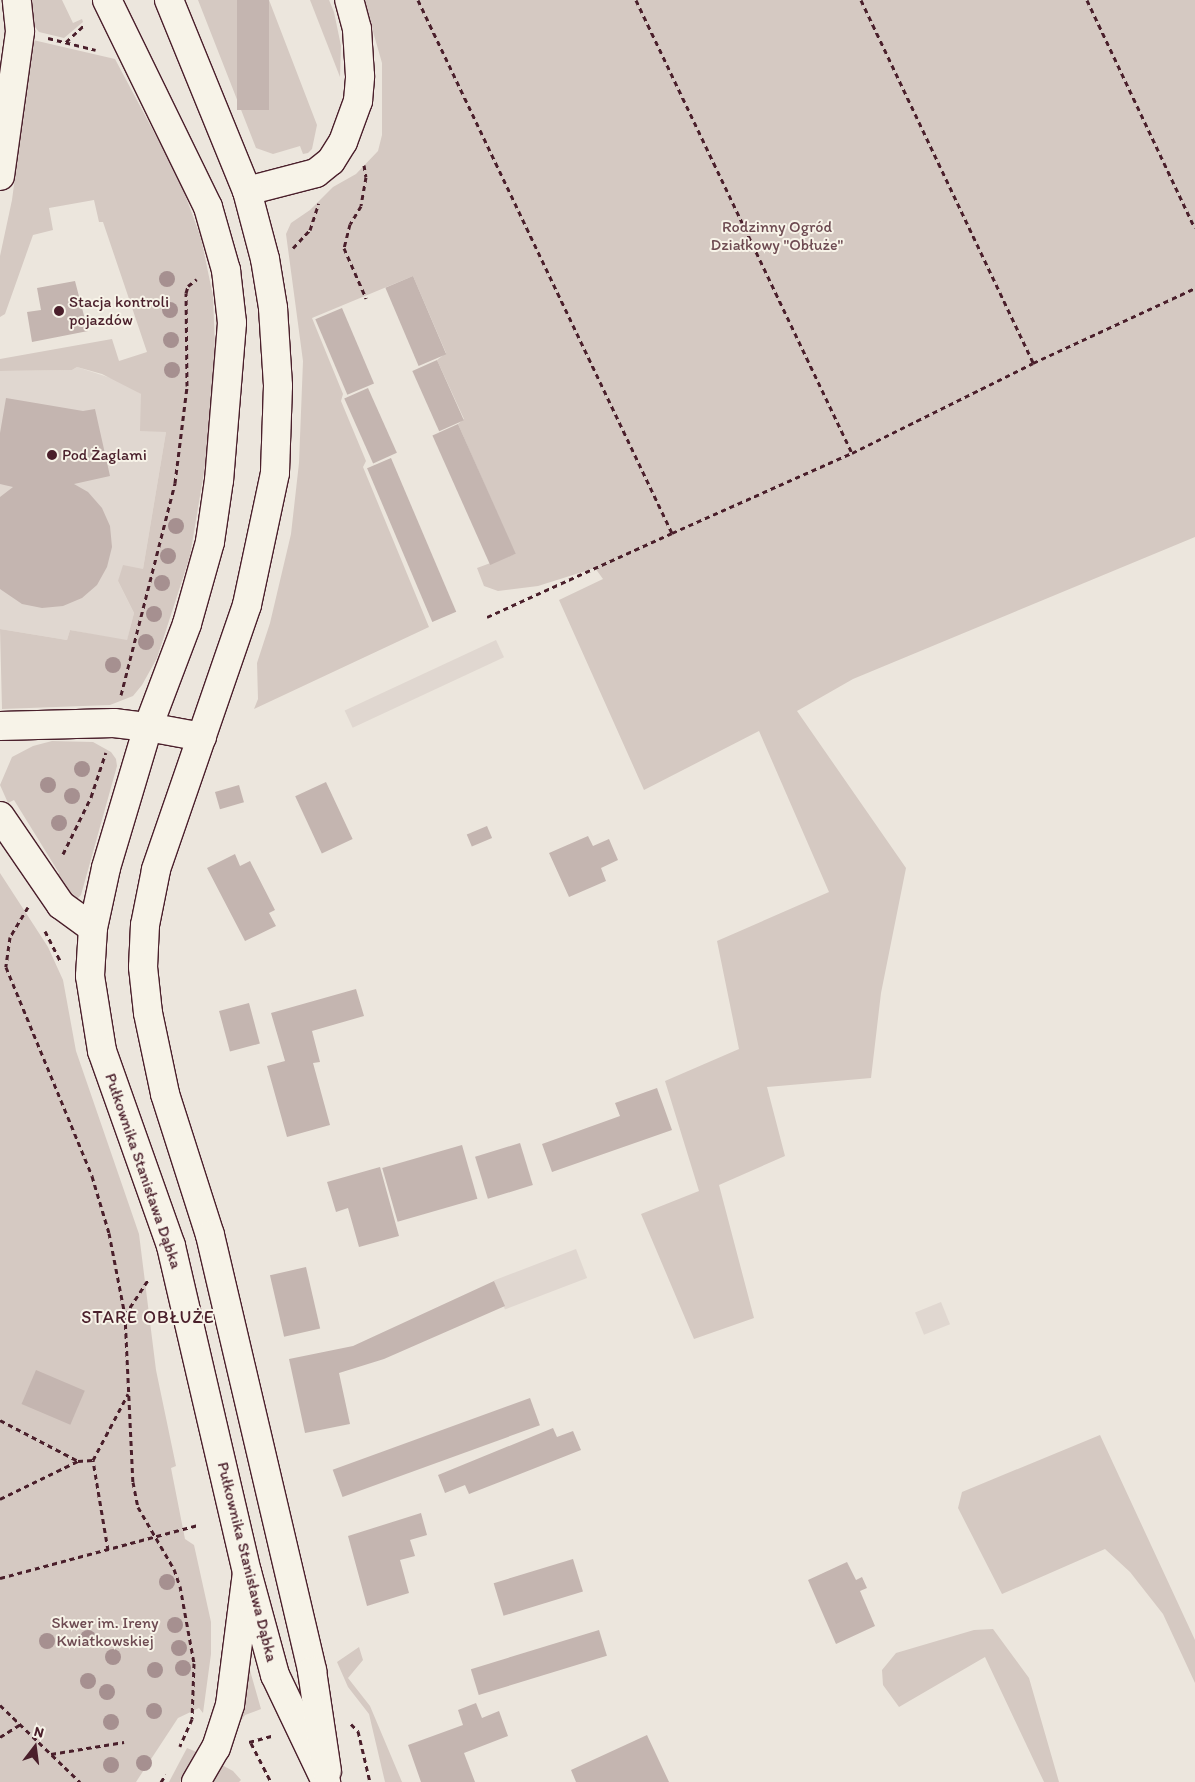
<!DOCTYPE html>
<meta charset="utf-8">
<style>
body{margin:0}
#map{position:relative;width:1195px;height:1782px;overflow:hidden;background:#ece6dd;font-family:Itim,sans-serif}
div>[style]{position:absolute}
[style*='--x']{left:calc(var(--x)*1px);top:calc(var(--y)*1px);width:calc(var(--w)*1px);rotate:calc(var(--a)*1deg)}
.built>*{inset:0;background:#e0d7d0;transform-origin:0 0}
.green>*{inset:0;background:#d5c9c2}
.building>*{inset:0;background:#c4b5b0;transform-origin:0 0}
.path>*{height:3px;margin-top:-1.5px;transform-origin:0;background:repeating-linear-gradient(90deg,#4a1f2b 0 5px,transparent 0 9px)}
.roads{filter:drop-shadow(1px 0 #4a1f2b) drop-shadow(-1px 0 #4a1f2b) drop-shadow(0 1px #4a1f2b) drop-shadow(0 -1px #4a1f2b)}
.minor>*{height:28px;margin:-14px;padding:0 14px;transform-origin:14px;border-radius:14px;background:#f7f3e8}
.major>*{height:28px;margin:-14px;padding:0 14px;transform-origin:14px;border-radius:14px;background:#f7f3e8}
.trees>*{width:16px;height:16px;margin:-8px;border-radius:50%;background:#a69090}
.dots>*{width:14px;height:14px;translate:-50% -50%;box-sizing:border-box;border:2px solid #f7f3e8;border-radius:50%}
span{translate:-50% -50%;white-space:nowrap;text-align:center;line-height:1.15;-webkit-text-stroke:4px #f7f3e8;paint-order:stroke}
.park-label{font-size:16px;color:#6d4a51}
.poi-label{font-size:16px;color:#4a1f2b}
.left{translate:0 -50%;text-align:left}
.street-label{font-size:16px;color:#4a1f2b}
.neighbourhood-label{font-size:18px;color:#4a1f2b;letter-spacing:1px}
.north{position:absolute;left:10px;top:1722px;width:50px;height:50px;-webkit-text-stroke:4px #f7f3e8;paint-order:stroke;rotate:15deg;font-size:14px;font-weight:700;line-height:20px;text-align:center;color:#4a1f2b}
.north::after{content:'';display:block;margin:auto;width:18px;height:22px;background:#4a1f2b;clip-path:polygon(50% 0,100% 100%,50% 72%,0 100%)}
</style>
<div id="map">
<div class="built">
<i style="clip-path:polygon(77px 367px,123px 382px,141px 394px,166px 432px,143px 569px,118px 581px,134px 613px,127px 641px,70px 630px,67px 640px,0 629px,0 371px,72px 370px)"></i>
<i style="left:496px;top:640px;width:19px;height:167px;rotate:65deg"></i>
<i style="left:576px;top:1249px;width:31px;height:88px;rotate:69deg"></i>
<i style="left:941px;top:1302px;width:24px;height:28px;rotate:68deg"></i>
</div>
<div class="green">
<i style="clip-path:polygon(31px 0,62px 0,73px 23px,82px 19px,83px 22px,64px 38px,39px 32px,35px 27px)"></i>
<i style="clip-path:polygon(198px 0,269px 0,317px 125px,312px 149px,308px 153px,303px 154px,300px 146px,273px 154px,256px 148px)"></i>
<i style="clip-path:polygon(310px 0,329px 0,334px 12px,341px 46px,340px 77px)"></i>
<i style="clip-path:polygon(364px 0,1195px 0,1195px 537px,853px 679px,797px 711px,906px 868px,881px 993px,871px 1078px,767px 1087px,785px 1156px,719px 1185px,754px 1318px,694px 1339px,641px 1214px,699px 1191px,665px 1081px,739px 1049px,717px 941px,829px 892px,759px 731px,644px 790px,559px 600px,603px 579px,595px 568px,538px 586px,498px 591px,484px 586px,477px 568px,515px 554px,458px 424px,464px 419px,437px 360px,446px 353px,413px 276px,312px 318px,343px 394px,341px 401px,366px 461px,363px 467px,429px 627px,254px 709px,258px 699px,257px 663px,270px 623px,291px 534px,299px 463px,303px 361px,286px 234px,291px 223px,310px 210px,333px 187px,356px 174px,378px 151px,382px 135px,382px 63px)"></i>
<i style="clip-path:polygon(33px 40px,115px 59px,180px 181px,201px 238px,213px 296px,215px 348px,206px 460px,190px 556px,157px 658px,142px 685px,133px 696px,110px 705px,2px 709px,0 629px,67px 640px,70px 630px,127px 640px,134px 613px,118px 581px,123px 565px,143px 569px,166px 432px,140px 431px,141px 394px,102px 374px,77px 367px,72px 370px,0 371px,0 359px,112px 339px,119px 361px,147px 352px,103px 222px,99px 222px,94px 200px,49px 208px,53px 230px,33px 235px,5px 314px,0 317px,0 256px,12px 200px)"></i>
<i style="clip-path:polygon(52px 741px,93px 742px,111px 752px,116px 759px,117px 766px,81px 895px,76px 900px,55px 879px,59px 873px,14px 800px,8px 803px,0 785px,12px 757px,33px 746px)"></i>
<i style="clip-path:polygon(0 873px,48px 947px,63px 980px,76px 1051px,139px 1234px,156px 1370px,176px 1466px,171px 1468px,185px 1539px,194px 1545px,211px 1622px,211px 1654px,203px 1713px,199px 1708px,178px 1718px,136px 1782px,0 1782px)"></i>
<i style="clip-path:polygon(1100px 1435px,1195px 1640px,1195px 1683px,1163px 1614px,1130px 1572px,1105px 1549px,1002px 1594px,958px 1508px,962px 1492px)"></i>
<i style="clip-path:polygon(993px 1629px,1029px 1678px,1059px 1782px,1044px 1782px,985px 1657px,899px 1707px,883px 1685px,882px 1670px,896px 1653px,974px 1630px)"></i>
<i style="clip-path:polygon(359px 1647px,363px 1660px,348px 1678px,370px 1706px,402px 1782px,385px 1782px,369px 1714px,348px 1687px,337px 1662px)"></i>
<i style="clip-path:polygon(249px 1667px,261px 1709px,245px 1715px,237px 1726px)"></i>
<i style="clip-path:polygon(187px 1748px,199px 1753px,180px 1782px,169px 1782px)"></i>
<i style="clip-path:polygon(220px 1764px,233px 1771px,241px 1780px,239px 1782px,210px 1782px)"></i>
</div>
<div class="building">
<i style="left:237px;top:0;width:32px;height:110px"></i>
<i style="left:413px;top:276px;width:85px;height:30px;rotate:67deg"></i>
<i style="clip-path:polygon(75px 281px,88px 331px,32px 342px,27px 312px,41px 310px,37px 288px)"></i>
<i style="left:342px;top:308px;width:82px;height:29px;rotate:67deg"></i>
<i style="left:437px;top:360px;width:66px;height:27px;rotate:66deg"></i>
<i style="left:368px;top:388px;width:71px;height:26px;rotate:66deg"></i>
<i style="clip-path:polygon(6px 398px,83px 411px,95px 409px,110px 476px,74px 484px,88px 492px,102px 508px,110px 526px,112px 547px,107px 567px,97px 585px,82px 598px,63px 606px,42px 608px,22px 604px,0 589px,0 497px,13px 487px,0 484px,0 433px)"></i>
<i style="left:458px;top:424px;width:142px;height:28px;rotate:66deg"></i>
<i style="left:391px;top:458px;width:167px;height:26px;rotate:67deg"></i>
<i style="left:326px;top:782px;width:63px;height:34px;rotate:65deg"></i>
<i style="left:239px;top:785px;width:18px;height:25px;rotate:74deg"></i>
<i style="left:487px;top:826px;width:13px;height:22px;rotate:67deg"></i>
<i style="clip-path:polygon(588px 836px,593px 846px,609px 839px,618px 860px,601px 868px,606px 881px,569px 897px,549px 853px)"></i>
<i style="clip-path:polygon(235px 854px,240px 866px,250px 861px,275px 910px,269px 913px,276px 926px,245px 941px,207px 868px)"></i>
<i style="clip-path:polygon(356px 989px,364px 1016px,312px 1031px,320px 1062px,313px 1063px,330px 1125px,287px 1137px,267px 1066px,285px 1061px,271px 1013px)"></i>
<i style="left:249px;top:1003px;width:42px;height:31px;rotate:75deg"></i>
<i style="clip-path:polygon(657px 1088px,672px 1130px,552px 1172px,542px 1144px,620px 1116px,615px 1103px)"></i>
<i style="left:520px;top:1143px;width:44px;height:47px;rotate:73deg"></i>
<i style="left:462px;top:1145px;width:56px;height:83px;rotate:74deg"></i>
<i style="clip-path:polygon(380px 1167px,399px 1236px,359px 1247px,348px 1208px,336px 1212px,327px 1182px)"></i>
<i style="left:306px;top:1267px;width:63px;height:37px;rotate:77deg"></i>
<i style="clip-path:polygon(494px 1281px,505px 1306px,384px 1359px,339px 1373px,350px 1424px,305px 1433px,289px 1359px,353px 1346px)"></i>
<i style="left:36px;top:1370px;width:53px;height:37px;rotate:23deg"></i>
<i style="left:530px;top:1398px;width:29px;height:210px;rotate:70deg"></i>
<i style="clip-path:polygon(553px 1428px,557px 1437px,573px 1431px,581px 1450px,469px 1494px,465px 1485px,445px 1493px,438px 1475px)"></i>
<i style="clip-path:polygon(421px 1513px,427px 1535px,410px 1540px,415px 1556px,400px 1560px,409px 1593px,367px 1606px,348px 1536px)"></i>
<i style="left:573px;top:1559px;width:34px;height:83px;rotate:73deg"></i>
<i style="clip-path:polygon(847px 1562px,856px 1580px,862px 1577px,867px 1588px,860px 1591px,875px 1626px,836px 1644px,808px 1580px)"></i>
<i style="left:599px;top:1630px;width:27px;height:134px;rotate:73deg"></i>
<i style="clip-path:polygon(476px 1703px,482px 1718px,499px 1711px,508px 1736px,464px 1753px,475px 1782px,421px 1782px,408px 1745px,463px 1725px,458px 1710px)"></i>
<i style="clip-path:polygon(647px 1735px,669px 1782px,576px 1782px,571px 1770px)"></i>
</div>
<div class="path">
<i style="--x:418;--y:0;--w:590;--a:64.52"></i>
<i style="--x:672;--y:533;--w:197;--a:-24"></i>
<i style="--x:852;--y:453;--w:202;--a:-26.4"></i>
<i style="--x:1033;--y:363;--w:179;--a:-24.8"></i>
<i style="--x:636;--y:0;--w:502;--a:64.51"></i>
<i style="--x:861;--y:0;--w:402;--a:64.6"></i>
<i style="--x:1087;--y:0;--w:252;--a:64.7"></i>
<i style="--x:48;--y:38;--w:49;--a:14"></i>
<i style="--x:66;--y:42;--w:26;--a:-43"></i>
<i style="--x:364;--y:165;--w:12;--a:81"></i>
<i style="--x:366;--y:177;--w:29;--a:100"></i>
<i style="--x:361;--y:206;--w:21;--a:121"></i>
<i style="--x:350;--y:224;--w:25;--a:104"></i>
<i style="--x:344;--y:248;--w:55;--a:66.3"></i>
<i style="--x:293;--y:248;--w:25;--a:-47"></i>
<i style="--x:310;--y:230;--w:28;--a:-72"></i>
<i style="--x:487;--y:617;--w:203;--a:-24.4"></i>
<i style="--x:121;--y:695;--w:219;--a:-75.7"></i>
<i style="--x:175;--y:483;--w:98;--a:-82.9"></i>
<i style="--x:187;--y:386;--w:93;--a:-90.6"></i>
<i style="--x:186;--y:293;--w:7;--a:-74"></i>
<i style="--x:188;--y:286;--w:11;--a:-38"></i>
<i style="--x:63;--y:854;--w:64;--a:-63.8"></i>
<i style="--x:91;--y:797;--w:47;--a:-71.6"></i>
<i style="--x:28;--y:907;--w:35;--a:121"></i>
<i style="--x:10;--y:937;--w:30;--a:98"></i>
<i style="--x:6;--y:967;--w:226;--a:67.6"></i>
<i style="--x:92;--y:1176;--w:59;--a:73.4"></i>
<i style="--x:109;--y:1233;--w:84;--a:79"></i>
<i style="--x:125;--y:1315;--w:167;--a:87.3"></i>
<i style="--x:133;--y:1482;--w:25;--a:79"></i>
<i style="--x:138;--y:1507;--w:72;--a:59.9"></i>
<i style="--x:174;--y:1569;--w:18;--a:71"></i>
<i style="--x:180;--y:1586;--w:78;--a:79.7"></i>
<i style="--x:194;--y:1663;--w:56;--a:92"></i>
<i style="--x:192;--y:1719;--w:30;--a:114"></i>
<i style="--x:45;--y:931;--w:34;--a:63"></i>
<i style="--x:125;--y:1315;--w:42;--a:-56.7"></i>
<i style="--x:0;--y:1420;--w:88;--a:27.7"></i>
<i style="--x:0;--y:1499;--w:87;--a:-26"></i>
<i style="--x:78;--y:1461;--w:15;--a:-4"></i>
<i style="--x:108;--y:1550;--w:91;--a:-99.5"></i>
<i style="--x:93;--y:1460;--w:75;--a:-62.1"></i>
<i style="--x:0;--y:1578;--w:205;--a:-15"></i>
<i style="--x:0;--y:1705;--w:111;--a:43.9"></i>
<i style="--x:351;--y:1724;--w:10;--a:45"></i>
<i style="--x:358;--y:1731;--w:52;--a:76.8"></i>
<i style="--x:0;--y:1737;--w:25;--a:-32"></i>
<i style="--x:249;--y:1742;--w:24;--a:-15"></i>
<i style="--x:251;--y:1743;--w:44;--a:62.9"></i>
<i style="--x:51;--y:1754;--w:74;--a:-9.3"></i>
<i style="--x:161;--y:1782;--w:9;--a:-58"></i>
</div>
<div class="roads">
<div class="minor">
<i style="--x:0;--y:176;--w:146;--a:-82.1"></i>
<i style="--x:20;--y:31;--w:31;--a:-96"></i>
<i style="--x:247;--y:191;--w:71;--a:-14.6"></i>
<i style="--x:316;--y:173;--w:19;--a:-39"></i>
<i style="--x:331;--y:161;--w:22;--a:-58"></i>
<i style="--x:343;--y:142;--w:44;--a:-69.9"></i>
<i style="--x:358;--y:101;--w:25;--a:-85"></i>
<i style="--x:360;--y:76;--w:47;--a:-93.7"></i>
<i style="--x:357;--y:29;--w:30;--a:-105"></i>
<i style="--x:0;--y:726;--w:114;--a:-1.5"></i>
<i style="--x:114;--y:723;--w:34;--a:7"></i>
<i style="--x:0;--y:816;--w:108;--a:55.6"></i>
<i style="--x:61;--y:905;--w:39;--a:36"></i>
<i style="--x:196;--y:1782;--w:39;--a:-60"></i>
<i style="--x:216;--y:1748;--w:45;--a:-72"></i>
<i style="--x:230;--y:1705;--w:133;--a:-82.7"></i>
</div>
<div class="major">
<i style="--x:107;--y:0;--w:230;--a:64"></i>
<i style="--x:208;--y:207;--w:66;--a:74.1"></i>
<i style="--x:226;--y:270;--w:53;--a:83.5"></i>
<i style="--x:232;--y:323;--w:158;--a:94.7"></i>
<i style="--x:219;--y:480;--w:63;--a:98.3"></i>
<i style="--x:210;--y:542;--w:85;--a:105.7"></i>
<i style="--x:187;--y:624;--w:110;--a:110.7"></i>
<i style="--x:148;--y:727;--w:147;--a:106.6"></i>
<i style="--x:106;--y:868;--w:61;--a:102.2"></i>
<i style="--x:93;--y:928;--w:48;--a:93.6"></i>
<i style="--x:90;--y:976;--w:76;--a:80.9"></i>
<i style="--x:102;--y:1051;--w:207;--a:70.5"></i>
<i style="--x:171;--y:1246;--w:335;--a:76.9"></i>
<i style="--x:247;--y:1572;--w:107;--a:74.8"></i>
<i style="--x:275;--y:1675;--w:119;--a:64.5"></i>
<i style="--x:169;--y:0;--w:206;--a:67.8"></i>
<i style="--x:247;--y:191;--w:70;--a:75.2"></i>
<i style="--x:265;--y:259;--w:50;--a:80.7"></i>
<i style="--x:273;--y:308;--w:78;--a:86.3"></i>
<i style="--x:278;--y:386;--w:87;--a:92"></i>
<i style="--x:275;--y:473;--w:135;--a:102"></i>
<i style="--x:247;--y:605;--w:280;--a:109"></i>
<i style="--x:156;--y:870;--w:56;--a:101.3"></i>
<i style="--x:145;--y:925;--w:42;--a:92.7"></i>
<i style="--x:143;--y:967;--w:46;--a:83.8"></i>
<i style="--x:148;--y:1013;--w:83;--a:78.1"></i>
<i style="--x:165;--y:1094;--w:148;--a:72.3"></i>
<i style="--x:210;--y:1235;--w:448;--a:76.8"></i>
<i style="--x:312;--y:1671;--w:101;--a:81.5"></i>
<i style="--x:148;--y:727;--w:55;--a:10.5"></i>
</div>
</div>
<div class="trees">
<i style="left:167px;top:279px"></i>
<i style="left:170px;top:310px"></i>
<i style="left:171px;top:340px"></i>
<i style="left:172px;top:370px"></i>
<i style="left:176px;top:526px"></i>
<i style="left:168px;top:556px"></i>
<i style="left:162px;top:583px"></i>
<i style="left:154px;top:614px"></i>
<i style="left:146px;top:642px"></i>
<i style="left:113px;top:665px"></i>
<i style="left:82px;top:769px"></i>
<i style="left:48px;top:785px"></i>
<i style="left:72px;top:796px"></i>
<i style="left:59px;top:823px"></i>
<i style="left:167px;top:1582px"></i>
<i style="left:175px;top:1625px"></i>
<i style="left:88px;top:1638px"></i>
<i style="left:47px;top:1641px"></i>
<i style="left:179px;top:1648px"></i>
<i style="left:113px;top:1657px"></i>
<i style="left:183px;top:1668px"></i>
<i style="left:155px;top:1670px"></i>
<i style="left:88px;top:1681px"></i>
<i style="left:107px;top:1692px"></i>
<i style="left:154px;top:1711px"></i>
<i style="left:111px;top:1722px"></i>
<i style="left:144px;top:1763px"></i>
<i style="left:111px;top:1765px"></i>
</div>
<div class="dots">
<i style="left:59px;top:311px;background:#4a1f2b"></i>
<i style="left:52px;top:455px;background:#4a1f2b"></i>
</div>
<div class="park-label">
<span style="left:777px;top:236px">Rodzinny Ogród<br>Działkowy "Obłuże"</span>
<span style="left:105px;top:1632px">Skwer im. Ireny<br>Kwiatkowskiej</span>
</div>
<div class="poi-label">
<span class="left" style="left:69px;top:311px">Stacja kontroli<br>pojazdów</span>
<span class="left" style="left:62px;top:455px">Pod Żaglami</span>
</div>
<div class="street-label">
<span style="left:143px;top:1171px;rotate:71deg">Pułkownika Stanisława Dąbka</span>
<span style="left:247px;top:1562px;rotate:76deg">Pułkownika Stanisława Dąbka</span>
</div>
<div class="neighbourhood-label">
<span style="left:148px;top:1317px">STARE OBŁUŻE</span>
</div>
<div class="north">N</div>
</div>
